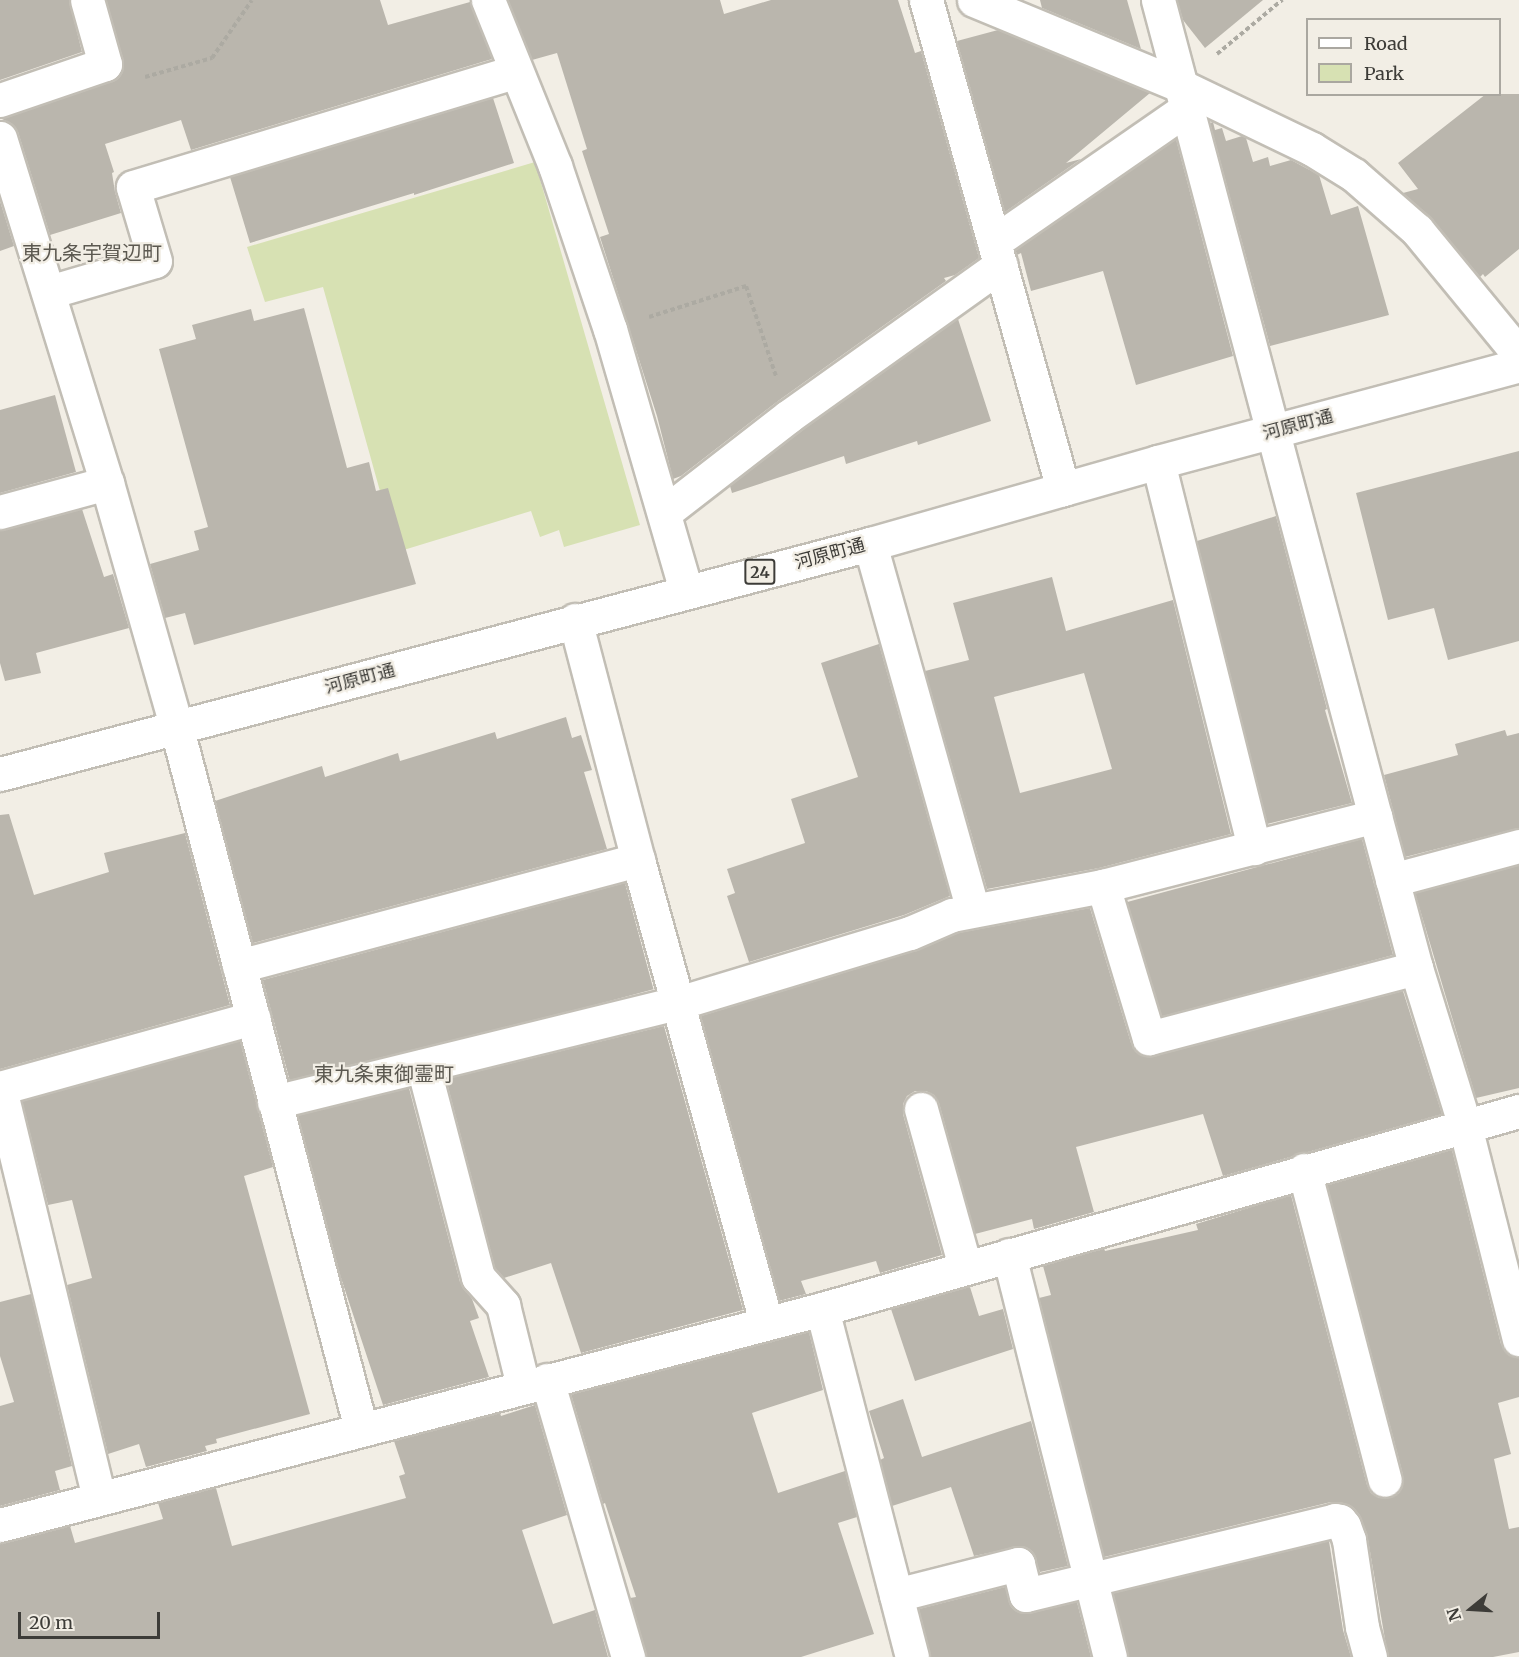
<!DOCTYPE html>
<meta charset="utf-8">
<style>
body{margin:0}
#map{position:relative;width:1519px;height:1657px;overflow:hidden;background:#f2eee5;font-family:Merriweather,"Noto Sans JP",serif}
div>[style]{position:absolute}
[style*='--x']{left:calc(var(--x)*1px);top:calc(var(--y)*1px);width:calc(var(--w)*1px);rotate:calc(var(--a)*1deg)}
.green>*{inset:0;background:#d7e1b3}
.building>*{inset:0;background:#bab6ad;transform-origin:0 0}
.path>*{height:4px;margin-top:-2px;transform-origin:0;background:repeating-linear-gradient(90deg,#acaaa2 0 4.5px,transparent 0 7.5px)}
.roads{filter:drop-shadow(2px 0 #c2beb5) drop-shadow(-2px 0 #c2beb5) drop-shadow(0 2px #c2beb5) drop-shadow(0 -2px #c2beb5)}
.minor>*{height:33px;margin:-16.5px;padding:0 16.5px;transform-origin:16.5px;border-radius:16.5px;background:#fff}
.highway>*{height:33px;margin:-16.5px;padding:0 16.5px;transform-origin:16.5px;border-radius:16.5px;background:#fff}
span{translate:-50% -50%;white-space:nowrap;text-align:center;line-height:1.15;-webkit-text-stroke:4.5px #f2eee5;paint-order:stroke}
.shield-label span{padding:2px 4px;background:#f2eee5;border:2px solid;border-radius:4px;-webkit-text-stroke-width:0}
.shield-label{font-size:16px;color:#3d3c38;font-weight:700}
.street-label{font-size:18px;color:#3d3c38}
.neighbourhood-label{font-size:20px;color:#5b5850}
.legend{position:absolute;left:1306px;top:18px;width:195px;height:78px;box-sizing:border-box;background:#f2eee5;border:2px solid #aaa7a0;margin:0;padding:8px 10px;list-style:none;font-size:18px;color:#3d3c38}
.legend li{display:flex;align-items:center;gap:12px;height:30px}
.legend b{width:30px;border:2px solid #aaa7a0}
.north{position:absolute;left:1441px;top:1579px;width:60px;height:60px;-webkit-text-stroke:4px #f2eee5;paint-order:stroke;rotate:252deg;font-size:16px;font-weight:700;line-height:24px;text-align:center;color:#3d3c38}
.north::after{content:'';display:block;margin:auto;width:21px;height:27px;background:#3d3c38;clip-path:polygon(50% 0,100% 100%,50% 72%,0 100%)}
.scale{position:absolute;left:18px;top:1612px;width:142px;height:27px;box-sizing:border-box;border:3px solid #3d3c38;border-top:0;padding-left:8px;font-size:18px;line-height:21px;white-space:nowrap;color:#3d3c38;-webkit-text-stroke:4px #f2eee5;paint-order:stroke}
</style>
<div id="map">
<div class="green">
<i style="clip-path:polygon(535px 162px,640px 525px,564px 547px,559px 530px,540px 537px,531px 511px,397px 552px,323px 287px,265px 302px,247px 247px)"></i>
</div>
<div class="building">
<i style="clip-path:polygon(0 0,69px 0,82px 52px,0 80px)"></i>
<i style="clip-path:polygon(106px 0,380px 0,388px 25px,470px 2px,492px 59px,191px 150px,181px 120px,105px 144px,114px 172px,112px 173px,115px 192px,121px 213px,50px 235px,18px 132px,12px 124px,0 118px,118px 77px,123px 69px,123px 59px)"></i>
<i style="clip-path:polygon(508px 0,720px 0,724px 14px,771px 0,898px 0,915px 53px,921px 51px,979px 258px,955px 275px,944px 278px,946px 281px,778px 401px,681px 476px,673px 479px,657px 416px,600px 237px,609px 234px,582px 151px,587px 149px,557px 53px,532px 60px)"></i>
<i style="clip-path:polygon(1040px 0,1127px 0,1141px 49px,1042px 8px)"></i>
<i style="clip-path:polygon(1177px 0,1263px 0,1205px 48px,1183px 20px)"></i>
<i style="clip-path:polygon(998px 30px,1150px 93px,1066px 163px,1081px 159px,1005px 212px,957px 41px)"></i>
<i style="clip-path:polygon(1486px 94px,1519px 94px,1519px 249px,1485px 277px,1483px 274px,1480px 277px,1431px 218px,1403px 193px,1418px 189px,1398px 163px)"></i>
<i style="clip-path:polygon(493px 98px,514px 163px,414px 195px,414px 193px,250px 243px,230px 177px)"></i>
<i style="clip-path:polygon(1213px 122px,1215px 130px,1222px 128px,1226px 141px,1242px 136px,1246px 138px,1253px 162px,1268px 157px,1270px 166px,1291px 160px,1319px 175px,1331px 215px,1358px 206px,1389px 315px,1270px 346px,1210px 123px)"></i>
<i style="clip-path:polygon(1176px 139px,1233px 356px,1136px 385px,1103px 271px,1031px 291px,1021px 253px,1017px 255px,1015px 250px)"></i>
<i style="clip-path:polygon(0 201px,14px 246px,0 251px)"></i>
<i style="clip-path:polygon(304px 308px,347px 468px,369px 462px,376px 491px,388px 488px,416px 584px,194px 645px,185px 613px,165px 618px,150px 564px,199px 550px,194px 531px,208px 527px,159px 349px,196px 339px,192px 325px,251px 309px,254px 321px)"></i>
<i style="clip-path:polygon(958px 319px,991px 421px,918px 445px,917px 441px,846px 464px,844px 456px,732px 493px,730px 486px,800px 431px)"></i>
<i style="clip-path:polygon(55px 395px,76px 472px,0 493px,0 410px)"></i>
<i style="clip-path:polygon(1519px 451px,1519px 641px,1448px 660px,1434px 608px,1388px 620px,1356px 493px)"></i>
<i style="clip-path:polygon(82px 509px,104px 577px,113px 574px,129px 628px,36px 653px,41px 673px,5px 681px,0 663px,0 530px)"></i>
<i style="clip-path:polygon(1276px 516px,1327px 709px,1325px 710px,1352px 803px,1267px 824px,1197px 541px)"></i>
<i style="clip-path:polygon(evenodd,1052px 577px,1066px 631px,1173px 600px,1231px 834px,1099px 868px,987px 889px,925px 671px,969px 660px,953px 603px,1052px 577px,1084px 673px,1112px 769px,1020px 793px,994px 697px,1084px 673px)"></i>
<i style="clip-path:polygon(879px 644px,950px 896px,904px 915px,749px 962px,727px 896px,735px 893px,727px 869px,805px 843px,791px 799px,858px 777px,821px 663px)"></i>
<i style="clip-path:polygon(566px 717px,572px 738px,581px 735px,592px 770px,584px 772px,607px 849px,253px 943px,215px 801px,322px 766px,325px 777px,398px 753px,400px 761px,495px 732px,497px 739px)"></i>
<i style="clip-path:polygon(1505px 730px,1507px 736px,1519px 733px,1519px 828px,1405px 857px,1384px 775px,1458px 755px,1455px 744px)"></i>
<i style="clip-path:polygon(9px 814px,34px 895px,109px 872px,104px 853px,185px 833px,230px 1005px,0 1069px,0 815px)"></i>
<i style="left:1362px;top:839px;width:120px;height:243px;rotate:75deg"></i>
<i style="clip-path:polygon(1519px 865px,1519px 1088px,1476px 1098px,1415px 893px)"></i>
<i style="left:625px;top:883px;width:110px;height:375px;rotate:75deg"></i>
<i style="clip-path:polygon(1090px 908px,1131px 1043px,1136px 1052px,1145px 1056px,1154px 1056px,1403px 991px,1442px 1114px,1223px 1176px,1203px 1114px,1076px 1147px,1094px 1212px,1034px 1229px,1032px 1219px,975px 1234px,939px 1103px,934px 1095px,926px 1091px,915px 1091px,907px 1096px,903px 1104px,903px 1114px,942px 1255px,880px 1273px,876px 1261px,801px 1281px,806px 1294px,779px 1301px,701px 1016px,915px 951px,958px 933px)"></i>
<i style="clip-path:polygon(664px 1026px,743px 1310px,581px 1353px,551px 1263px,504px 1278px,495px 1268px,446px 1079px)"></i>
<i style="clip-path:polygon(240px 1041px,273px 1167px,244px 1176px,310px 1414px,216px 1439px,217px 1443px,205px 1446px,207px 1451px,146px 1467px,139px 1444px,108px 1454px,67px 1285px,92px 1278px,72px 1200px,48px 1205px,22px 1101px)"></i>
<i style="clip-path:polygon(409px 1088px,460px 1282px,472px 1299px,479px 1318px,470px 1321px,489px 1377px,383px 1405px,341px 1278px,298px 1115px)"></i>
<i style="clip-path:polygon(1452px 1150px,1501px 1344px,1506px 1352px,1519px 1357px,1519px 1397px,1498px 1403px,1511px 1454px,1494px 1459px,1509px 1529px,1519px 1527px,1519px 1652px,1493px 1657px,1388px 1657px,1367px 1534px,1359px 1514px,1344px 1503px,1331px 1502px,1104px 1557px,1039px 1298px,1051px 1295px,1043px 1266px,1104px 1248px,1105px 1251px,1198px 1230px,1196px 1224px,1291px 1195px,1367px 1485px,1371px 1493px,1379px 1498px,1390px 1498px,1399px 1493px,1403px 1486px,1403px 1475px,1327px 1185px)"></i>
<i style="clip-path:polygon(970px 1287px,979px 1316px,1003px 1309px,1013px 1349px,915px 1381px,891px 1309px)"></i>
<i style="clip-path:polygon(31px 1294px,72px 1466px,55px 1471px,60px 1490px,0 1506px,0 1406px,14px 1402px,0 1356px,0 1302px)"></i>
<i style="clip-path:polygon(809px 1332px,823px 1390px,752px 1413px,778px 1493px,845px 1471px,857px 1517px,838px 1523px,874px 1634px,801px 1657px,646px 1657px,630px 1598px,636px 1597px,605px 1503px,603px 1504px,571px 1394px)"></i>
<i style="clip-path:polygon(903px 1399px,922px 1457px,1031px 1421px,1068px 1566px,1040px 1572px,1032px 1551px,1022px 1546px,974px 1556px,951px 1487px,892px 1506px,880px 1460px,884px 1458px,869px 1411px)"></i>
<i style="clip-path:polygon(535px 1405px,567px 1515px,522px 1530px,553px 1624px,595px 1610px,608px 1657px,0 1657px,0 1543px,70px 1526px,75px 1543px,163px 1519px,158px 1503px,216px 1488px,232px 1546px,406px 1498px,399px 1476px,405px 1474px,394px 1441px,500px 1413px,501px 1416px)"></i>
<i style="clip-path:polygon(1329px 1541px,1343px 1630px,1351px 1657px,1128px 1657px,1113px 1593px)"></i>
<i style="clip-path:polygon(1005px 1587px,1012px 1608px,1021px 1613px,1077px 1602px,1091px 1657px,930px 1657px,919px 1609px)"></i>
</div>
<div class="path">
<i style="--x:1217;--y:54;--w:85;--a:-39.7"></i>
<i style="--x:145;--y:77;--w:70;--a:-15.8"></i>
<i style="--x:212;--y:58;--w:70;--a:-55.4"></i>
<i style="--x:649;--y:317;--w:102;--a:-17.7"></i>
<i style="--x:746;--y:286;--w:95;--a:71.6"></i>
</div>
<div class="roads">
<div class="minor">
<i style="--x:488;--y:0;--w:179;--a:68"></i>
<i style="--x:555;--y:166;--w:172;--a:71.4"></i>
<i style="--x:610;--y:329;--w:273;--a:73.8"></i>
<i style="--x:926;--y:0;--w:508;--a:74.35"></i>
<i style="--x:974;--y:0;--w:222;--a:22.5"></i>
<i style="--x:1179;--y:85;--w:148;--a:25.7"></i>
<i style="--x:1312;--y:149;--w:49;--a:31.8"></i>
<i style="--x:1354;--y:175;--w:84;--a:41.1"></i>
<i style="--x:1417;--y:230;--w:161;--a:50.6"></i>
<i style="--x:1158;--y:0;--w:844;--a:75.11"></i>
<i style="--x:1375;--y:816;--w:157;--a:74.9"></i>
<i style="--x:1416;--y:968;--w:165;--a:72.8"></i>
<i style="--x:1465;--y:1126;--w:220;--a:75.8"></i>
<i style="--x:0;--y:100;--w:111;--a:-18.9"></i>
<i style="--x:105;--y:64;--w:66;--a:-105.7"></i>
<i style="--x:0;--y:138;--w:361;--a:72.8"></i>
<i style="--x:107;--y:483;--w:256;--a:74.1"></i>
<i style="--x:177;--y:729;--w:724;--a:75.27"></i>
<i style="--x:994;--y:242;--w:234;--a:-34.7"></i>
<i style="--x:49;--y:292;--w:110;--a:-16.3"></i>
<i style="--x:155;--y:261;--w:77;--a:-106.6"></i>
<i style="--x:133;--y:187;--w:399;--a:-16.8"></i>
<i style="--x:1158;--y:462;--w:398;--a:76"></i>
<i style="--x:0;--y:512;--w:111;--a:-15.2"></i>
<i style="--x:664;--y:513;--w:158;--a:-37.8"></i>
<i style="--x:789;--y:416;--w:260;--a:-35.5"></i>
<i style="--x:870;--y:544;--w:380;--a:74.3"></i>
<i style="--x:575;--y:620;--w:248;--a:75.3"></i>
<i style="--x:638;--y:860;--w:480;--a:74.5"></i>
<i style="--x:1392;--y:880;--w:131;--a:-15"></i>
<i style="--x:1103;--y:886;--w:159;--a:73.2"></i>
<i style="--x:1149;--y:1038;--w:276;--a:-14.7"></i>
<i style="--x:239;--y:966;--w:413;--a:-14.9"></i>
<i style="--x:423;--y:1066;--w:218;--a:75.4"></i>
<i style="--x:478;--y:1277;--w:38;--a:48"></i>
<i style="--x:503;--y:1305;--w:83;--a:76.1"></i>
<i style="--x:274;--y:1102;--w:416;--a:-13.8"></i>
<i style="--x:678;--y:1003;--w:242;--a:-16.8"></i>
<i style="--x:910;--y:933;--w:46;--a:-23.2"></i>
<i style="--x:952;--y:915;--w:154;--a:-10.9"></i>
<i style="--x:1103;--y:886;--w:281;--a:-14.4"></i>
<i style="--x:921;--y:1109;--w:164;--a:74.4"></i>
<i style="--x:1304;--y:1170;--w:320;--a:75.4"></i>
<i style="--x:1009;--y:1255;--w:414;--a:75.9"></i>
<i style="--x:822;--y:1309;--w:359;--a:75.5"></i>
<i style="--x:547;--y:1380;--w:289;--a:73.7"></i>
<i style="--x:99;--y:1498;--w:422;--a:-103.6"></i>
<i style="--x:0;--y:1088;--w:263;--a:-15.5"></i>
<i style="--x:0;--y:1525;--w:850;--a:-14.72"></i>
<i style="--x:822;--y:1309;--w:725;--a:-15.86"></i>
<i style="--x:896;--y:1595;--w:126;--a:-14.3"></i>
<i style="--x:1018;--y:1564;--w:32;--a:76"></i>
<i style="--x:1026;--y:1595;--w:318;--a:-13.6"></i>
<i style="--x:1335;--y:1520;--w:5;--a:11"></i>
<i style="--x:1340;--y:1521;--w:6;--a:51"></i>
<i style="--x:1344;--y:1526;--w:15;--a:70"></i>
<i style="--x:1349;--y:1540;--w:88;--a:81.5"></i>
<i style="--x:1362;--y:1627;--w:31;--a:75"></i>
</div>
<div class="highway">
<i style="--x:0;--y:774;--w:900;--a:-14.81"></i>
<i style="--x:870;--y:544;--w:299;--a:-15.9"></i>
<i style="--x:1158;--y:462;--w:374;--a:-15"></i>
</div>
</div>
<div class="shield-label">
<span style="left:760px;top:572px">24</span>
</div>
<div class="street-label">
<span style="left:1298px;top:425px;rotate:-15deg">河原町通</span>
<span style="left:830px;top:554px;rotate:-15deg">河原町通</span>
<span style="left:360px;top:679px;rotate:-15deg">河原町通</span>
</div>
<div class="neighbourhood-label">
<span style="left:92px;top:252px">東九条宇賀辺町</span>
<span style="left:384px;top:1073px">東九条東御霊町</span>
</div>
<ul class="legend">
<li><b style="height:8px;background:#fff"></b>Road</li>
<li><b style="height:16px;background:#d7e1b3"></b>Park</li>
</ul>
<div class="north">N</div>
<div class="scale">20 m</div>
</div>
